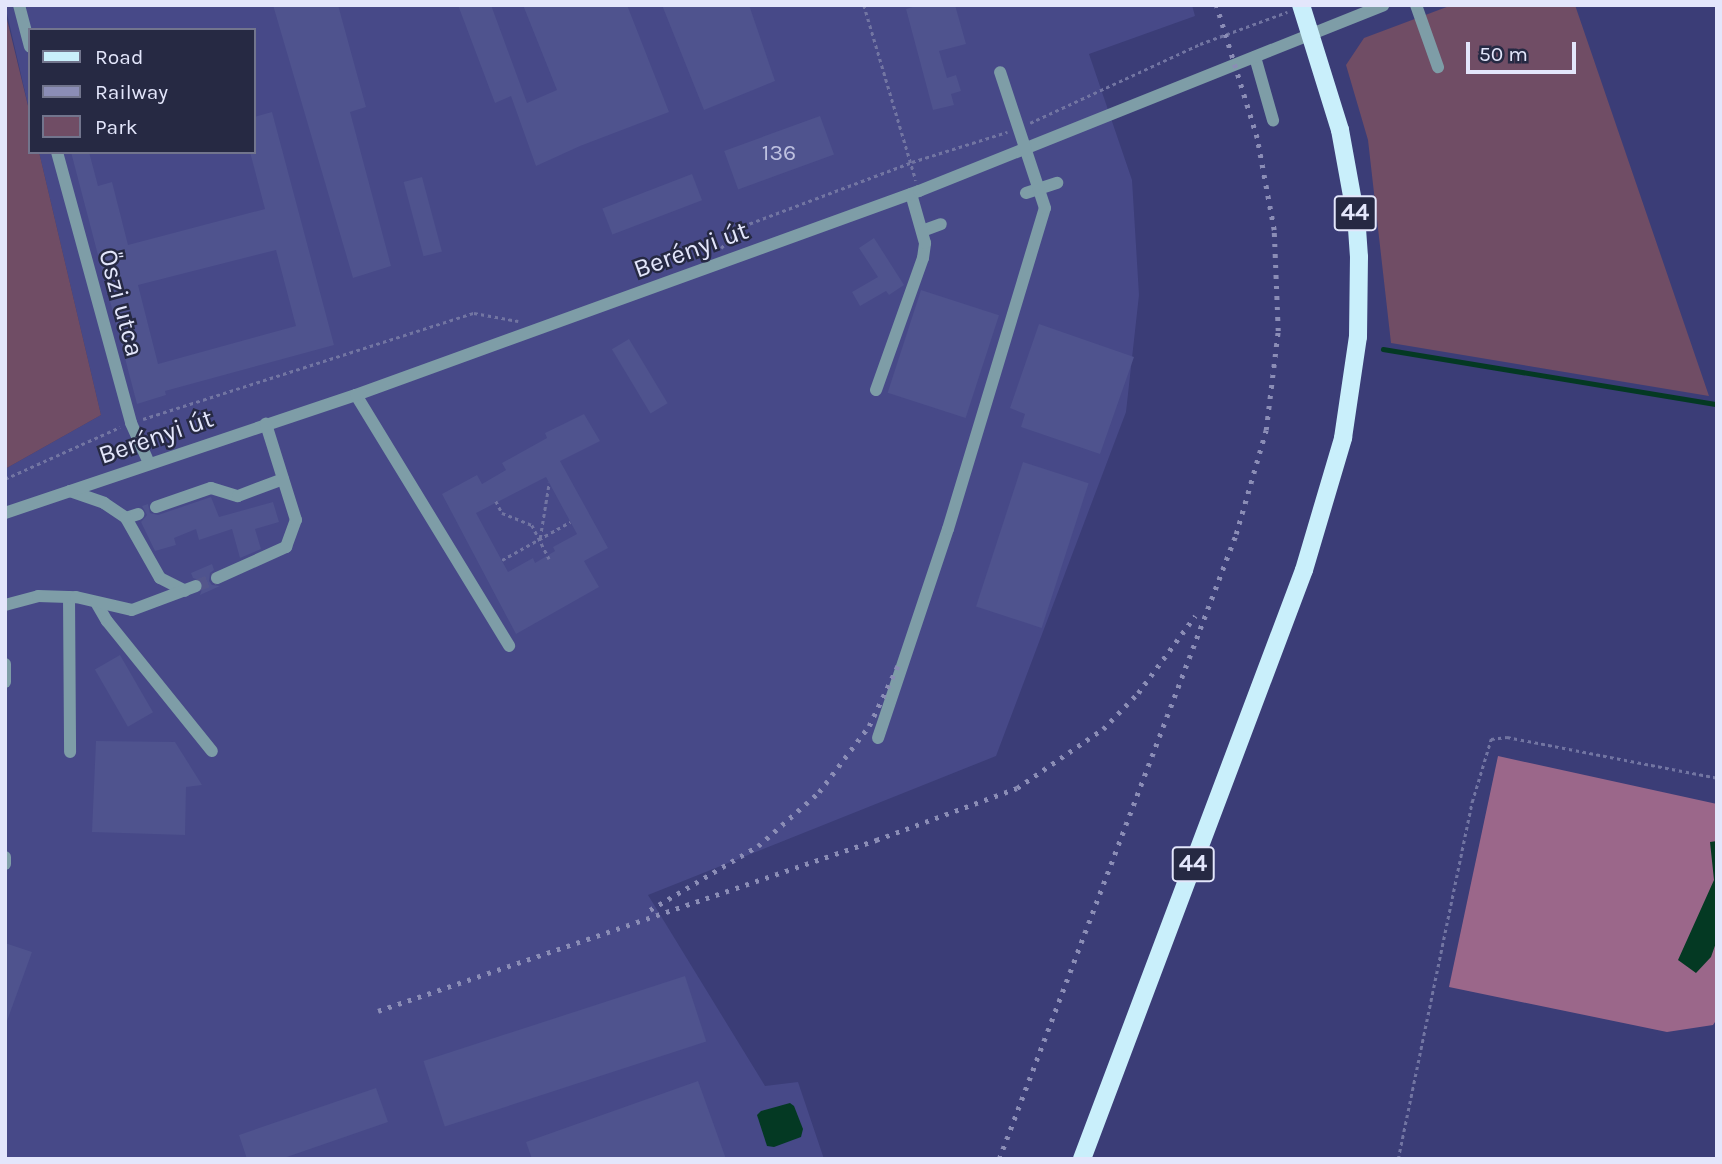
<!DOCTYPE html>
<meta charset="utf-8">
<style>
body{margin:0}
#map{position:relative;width:1722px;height:1164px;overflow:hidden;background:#3b3d77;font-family:Karla,sans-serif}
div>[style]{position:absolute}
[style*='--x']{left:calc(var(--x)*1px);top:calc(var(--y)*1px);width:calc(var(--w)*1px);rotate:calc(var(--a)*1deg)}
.built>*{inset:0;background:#474988}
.green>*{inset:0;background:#704d65}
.forest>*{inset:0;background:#9b678a}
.water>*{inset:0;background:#043923}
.stream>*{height:4.5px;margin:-2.25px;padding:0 2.25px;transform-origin:2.25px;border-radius:2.25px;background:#043923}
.building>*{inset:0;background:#4f538e;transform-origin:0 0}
.minor-tunnel>*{height:12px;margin-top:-6px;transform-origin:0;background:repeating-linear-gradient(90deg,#54568b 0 12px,transparent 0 18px)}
.path>*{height:2.5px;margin-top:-1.25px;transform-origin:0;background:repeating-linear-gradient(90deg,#7275a2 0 3.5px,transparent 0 7px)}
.minor>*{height:12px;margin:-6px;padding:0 6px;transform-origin:6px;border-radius:6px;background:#7e9da7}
.major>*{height:18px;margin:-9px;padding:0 9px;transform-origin:9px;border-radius:9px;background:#c9effb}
.rail>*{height:4.5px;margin-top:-2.25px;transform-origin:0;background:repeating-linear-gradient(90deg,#8b8db6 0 3.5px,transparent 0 10.5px)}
span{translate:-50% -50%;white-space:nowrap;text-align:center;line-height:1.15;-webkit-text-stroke:5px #262943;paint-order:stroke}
.number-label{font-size:23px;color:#bec1e0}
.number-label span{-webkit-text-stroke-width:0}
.shield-label span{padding:2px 5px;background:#262943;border:2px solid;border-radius:5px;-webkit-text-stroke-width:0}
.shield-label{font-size:24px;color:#e3e6fb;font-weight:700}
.street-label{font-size:26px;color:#e3e6fb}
.frame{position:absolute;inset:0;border:7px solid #e3e6fb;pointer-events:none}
.legend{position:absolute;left:28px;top:28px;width:228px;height:126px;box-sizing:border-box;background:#262943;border:2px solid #72758d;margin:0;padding:9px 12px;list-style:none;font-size:21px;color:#e3e6fb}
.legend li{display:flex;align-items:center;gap:14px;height:35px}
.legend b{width:35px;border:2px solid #72758d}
.scale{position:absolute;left:1466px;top:42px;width:110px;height:32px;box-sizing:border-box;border:4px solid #e3e6fb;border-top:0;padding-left:9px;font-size:21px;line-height:24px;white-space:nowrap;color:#e3e6fb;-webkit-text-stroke:5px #262943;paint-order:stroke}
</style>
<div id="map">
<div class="built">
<i style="clip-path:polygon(5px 5px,1192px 5px,1195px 16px,1089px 54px,1132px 180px,1139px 295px,1126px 412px,996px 756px,648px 895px,765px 1086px,798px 1082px,824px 1159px,5px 1159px,5px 469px,101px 415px,39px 152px,254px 152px,254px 30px,30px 30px,30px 114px)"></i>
</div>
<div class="green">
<i style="clip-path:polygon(1452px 5px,1575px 5px,1709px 396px,1391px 343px,1368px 140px,1346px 65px,1364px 38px)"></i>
<i style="clip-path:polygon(5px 11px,30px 114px,30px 152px,39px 152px,101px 415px,5px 469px)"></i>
</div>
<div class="forest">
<i style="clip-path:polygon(1498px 756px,1717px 804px,1717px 1019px,1713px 1025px,1667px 1032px,1449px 987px)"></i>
</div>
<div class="water">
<i style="clip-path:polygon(1717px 841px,1717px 940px,1711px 957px,1696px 973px,1678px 960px,1714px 880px,1710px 842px)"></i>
<i style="clip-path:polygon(790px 1103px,794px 1106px,803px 1129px,801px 1137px,774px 1147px,767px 1146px,757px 1115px,761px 1111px)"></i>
</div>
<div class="stream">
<i style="--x:1383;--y:349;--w:338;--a:9.4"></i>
</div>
<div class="building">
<i style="clip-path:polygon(273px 5px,338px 5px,366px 107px,350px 112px,391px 266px,353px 278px)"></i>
<i style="clip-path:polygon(458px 5px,491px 5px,527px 103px,557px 90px,523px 5px,627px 5px,669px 112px,580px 146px,536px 166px,511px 96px,495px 103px)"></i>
<i style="clip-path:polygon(662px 5px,749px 5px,775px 81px,704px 110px)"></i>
<i style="clip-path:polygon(919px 5px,955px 5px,966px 44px,939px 51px,947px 78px,956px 75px,961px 91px,951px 94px,954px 105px,933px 110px,906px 9px)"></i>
<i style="clip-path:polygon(evenodd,272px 112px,334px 345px,165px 391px,166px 395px,137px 404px,71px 152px,89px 152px,98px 186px,112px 182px,128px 245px,265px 209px,250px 152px,254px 152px,254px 117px,272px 112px,276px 250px,296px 326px,158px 364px,138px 285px,276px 250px)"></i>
<i style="left:820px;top:116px;width:41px;height:102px;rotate:70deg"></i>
<i style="left:692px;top:174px;width:28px;height:96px;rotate:69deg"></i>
<i style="left:422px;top:177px;width:77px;height:19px;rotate:75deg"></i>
<i style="clip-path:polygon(874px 238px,904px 285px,889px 295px,886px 291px,860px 306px,852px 292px,878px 277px,859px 248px)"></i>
<i style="left:921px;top:290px;width:82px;height:108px;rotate:18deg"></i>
<i style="clip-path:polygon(1039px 324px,1134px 357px,1100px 454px,1021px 427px,1025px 414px,1010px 408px)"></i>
<i style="left:629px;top:339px;width:75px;height:20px;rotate:59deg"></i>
<i style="clip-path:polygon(evenodd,584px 414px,600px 441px,560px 461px,608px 548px,584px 561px,599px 587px,516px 634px,442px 494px,477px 475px,482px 484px,506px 470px,502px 463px,547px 438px,545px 433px,584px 414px,546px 477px,577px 534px,553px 547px,555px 551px,535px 563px,533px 558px,508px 572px,476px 513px,546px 477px)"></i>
<i style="left:1023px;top:462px;width:69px;height:152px;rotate:18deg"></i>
<i style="clip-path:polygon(211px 497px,219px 517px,273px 502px,279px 522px,255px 529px,261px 549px,240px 558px,232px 529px,199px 540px,196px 529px,174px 538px,176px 545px,155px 551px,141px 522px,147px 515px,142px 506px,148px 504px,150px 513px,158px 515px)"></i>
<i style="clip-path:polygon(212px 564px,214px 570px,210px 573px,209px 581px,212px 585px,220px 586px,200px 595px,204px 582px,193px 578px,191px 573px)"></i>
<i style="left:120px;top:655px;width:66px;height:29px;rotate:60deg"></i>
<i style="clip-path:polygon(96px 741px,175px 742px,202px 785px,186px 787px,185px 835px,92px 832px)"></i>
<i style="clip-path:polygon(5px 943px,32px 952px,7px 1021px,5px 1021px)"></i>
<i style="left:685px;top:976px;width:69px;height:275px;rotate:72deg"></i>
<i style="clip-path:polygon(698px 1081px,726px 1159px,532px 1159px,526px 1142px)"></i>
<i style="clip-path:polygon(376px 1088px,388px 1122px,281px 1159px,247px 1159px,239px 1135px)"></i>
</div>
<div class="minor-tunnel">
<i style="--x:196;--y:586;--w:22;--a:-21"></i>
</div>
<div class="path">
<i style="--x:864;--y:5;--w:183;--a:73.5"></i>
<i style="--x:1030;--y:123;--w:187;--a:-24.9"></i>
<i style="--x:1200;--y:44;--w:93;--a:-20.2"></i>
<i style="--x:721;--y:248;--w:31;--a:-45"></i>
<i style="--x:743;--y:226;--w:181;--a:-20.7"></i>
<i style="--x:912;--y:162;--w:100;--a:-17.5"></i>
<i style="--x:143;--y:419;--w:348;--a:-17.8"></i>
<i style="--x:474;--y:313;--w:45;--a:10.3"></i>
<i style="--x:5;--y:479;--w:126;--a:-24.3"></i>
<i style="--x:496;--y:501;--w:13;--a:63"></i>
<i style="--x:502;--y:513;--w:32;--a:22"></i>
<i style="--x:532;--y:525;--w:38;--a:63"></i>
<i style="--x:540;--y:538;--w:56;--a:-80.7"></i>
<i style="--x:502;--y:560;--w:78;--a:-29.2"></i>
<i style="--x:1398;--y:1159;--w:365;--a:-78.3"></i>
<i style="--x:1472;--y:802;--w:66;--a:-73.2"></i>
<i style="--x:1491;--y:739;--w:16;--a:-7"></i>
<i style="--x:1507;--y:737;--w:214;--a:11"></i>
</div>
<div class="minor">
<i style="--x:19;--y:5;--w:43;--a:75.3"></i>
<i style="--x:1416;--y:5;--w:66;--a:70.5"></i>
<i style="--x:1255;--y:57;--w:66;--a:74.1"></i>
<i style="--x:57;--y:152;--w:281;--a:74.7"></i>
<i style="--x:131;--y:423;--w:44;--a:65.8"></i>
<i style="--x:1026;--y:193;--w:33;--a:-18"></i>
<i style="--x:922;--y:231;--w:20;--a:-20"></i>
<i style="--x:876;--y:390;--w:140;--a:-70.4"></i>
<i style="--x:923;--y:258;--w:15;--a:-82"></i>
<i style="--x:925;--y:243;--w:51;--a:-105.9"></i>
<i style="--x:356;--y:395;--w:294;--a:58.6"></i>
<i style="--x:70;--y:491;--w:36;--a:19"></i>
<i style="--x:104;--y:503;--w:27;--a:34"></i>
<i style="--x:126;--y:518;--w:13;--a:-18"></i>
<i style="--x:156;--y:507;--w:58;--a:-19.1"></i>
<i style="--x:211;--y:488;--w:28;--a:17"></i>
<i style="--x:238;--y:496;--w:48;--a:-20.7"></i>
<i style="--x:5;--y:513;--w:370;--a:-18.6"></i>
<i style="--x:356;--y:395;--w:599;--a:-19.92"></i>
<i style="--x:919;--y:191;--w:500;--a:-21.8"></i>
<i style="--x:126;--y:518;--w:69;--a:60.5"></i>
<i style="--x:160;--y:578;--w:28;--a:27"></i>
<i style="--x:217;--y:578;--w:76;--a:-24.2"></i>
<i style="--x:286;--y:547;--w:29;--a:-70"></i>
<i style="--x:296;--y:520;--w:101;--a:-107.4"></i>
<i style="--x:69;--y:597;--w:155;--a:89.6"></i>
<i style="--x:97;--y:604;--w:20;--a:60"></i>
<i style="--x:107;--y:621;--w:167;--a:51.1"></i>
<i style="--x:5;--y:605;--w:34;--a:-15"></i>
<i style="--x:38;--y:596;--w:38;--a:2"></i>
<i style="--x:76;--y:597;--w:57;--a:13.1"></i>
<i style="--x:132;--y:610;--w:68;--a:-20.6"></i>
<i style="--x:5;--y:664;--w:18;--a:90"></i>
<i style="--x:878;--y:738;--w:220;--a:-71.5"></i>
<i style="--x:948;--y:529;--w:335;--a:-73.2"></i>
<i style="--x:1045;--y:208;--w:143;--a:-108.3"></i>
<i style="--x:5;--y:857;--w:7;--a:90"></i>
</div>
<div class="major">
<i style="--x:1082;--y:1159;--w:629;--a:-69.35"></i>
<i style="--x:1304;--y:570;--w:138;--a:-73.5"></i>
<i style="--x:1343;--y:438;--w:102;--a:-81.6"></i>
<i style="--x:1358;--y:337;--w:80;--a:-89.3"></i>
<i style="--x:1359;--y:257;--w:39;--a:-94"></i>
<i style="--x:1356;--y:218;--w:89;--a:-100.3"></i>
<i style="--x:1340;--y:130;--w:131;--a:-107.3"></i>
</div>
<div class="rail">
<i style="--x:650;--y:910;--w:126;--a:-30.7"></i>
<i style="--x:758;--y:846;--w:81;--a:-41.5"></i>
<i style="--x:819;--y:792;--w:83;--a:-52.9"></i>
<i style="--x:869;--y:726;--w:70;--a:-64.5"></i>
<i style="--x:378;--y:1011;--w:527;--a:-18.95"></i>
<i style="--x:876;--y:840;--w:150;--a:-20.2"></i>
<i style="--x:1017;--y:788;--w:104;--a:-34.5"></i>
<i style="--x:1103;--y:729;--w:50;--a:-45.8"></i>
<i style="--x:1138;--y:693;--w:96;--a:-53.5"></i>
<i style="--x:999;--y:1159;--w:668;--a:-69.23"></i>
<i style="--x:1236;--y:534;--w:108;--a:-73.9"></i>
<i style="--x:1266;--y:430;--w:100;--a:-83.1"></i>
<i style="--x:1278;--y:331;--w:101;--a:-92.3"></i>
<i style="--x:1274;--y:230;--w:94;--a:-100.5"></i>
<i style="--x:1257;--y:138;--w:139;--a:-107.1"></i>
</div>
<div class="number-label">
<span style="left:779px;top:153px">136</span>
</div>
<div class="shield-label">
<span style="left:1355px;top:213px">44</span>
<span style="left:1193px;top:864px">44</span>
</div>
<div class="street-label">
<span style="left:691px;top:250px;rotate:-20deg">Berényi út</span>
<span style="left:121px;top:303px;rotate:75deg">Őszi utca</span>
<span style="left:156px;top:437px;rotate:-19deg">Berényi út</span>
</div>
<div class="frame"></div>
<ul class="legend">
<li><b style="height:9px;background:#c9effb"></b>Road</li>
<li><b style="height:9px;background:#8b8db6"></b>Railway</li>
<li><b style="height:19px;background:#704d65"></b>Park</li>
</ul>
<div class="scale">50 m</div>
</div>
